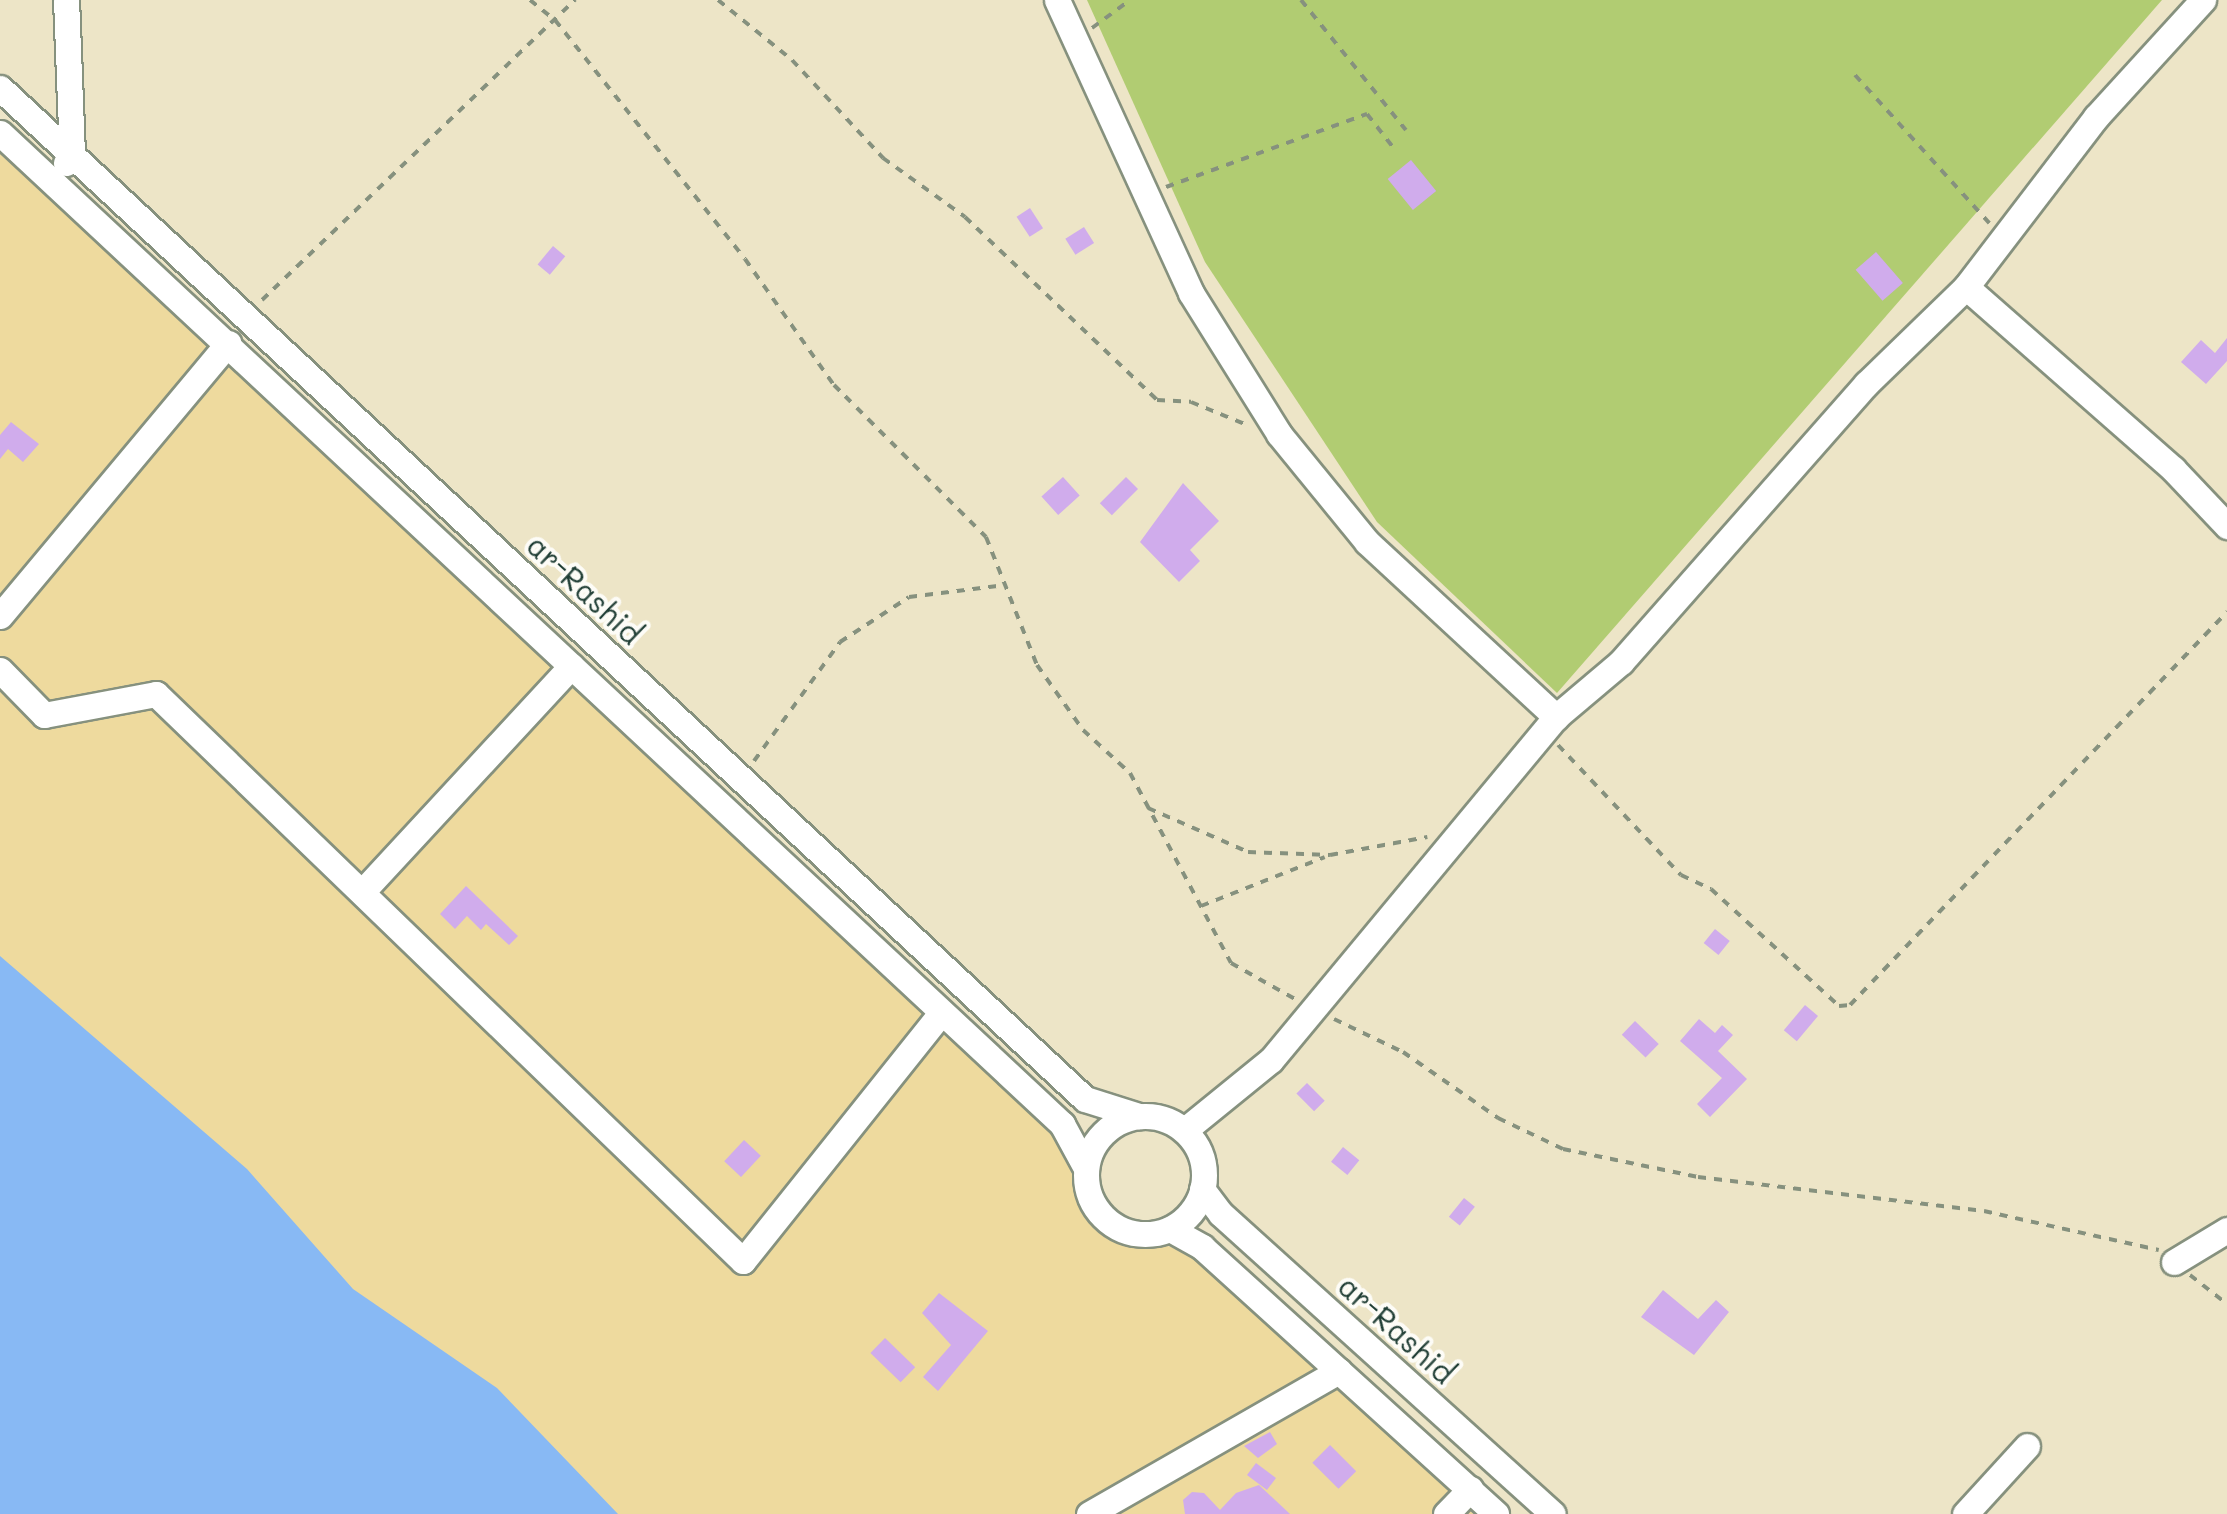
<!DOCTYPE html>
<style>
body{margin:0}
#map{position:relative;width:2227px;height:1514px;overflow:hidden;background:#ede5c7;font-family:Mali,sans-serif}
div>[style]{position:absolute}
[style*='--x']{left:calc(var(--x)*1px);top:calc(var(--y)*1px);width:calc(var(--w)*1px);rotate:calc(var(--a)*1deg)}
.green>*{inset:0;background:#b1cc72}
.sand>*{inset:0;background:#eeda9e}
.water>*{inset:0;background:#88b9f4}
.building>*{inset:0;background:#d0acec;transform-origin:0 0}
.path>*{height:4px;margin-top:-2px;transform-origin:0;background:repeating-linear-gradient(90deg,#86917e 0 8px,transparent 0 16px)}
.roads{filter:drop-shadow(2px 0 #86917e) drop-shadow(-2px 0 #86917e) drop-shadow(0 2px #86917e) drop-shadow(0 -2px #86917e)}
.minor>*{height:25px;margin:-12.5px;padding:0 12.5px;transform-origin:12.5px;border-radius:12.5px;background:#fff}
.minor>.ring{margin:-12.5px;padding:0;box-sizing:content-box;background:none;border:25px solid #fff;border-radius:50%}
span{translate:-50% -50%;white-space:nowrap;text-align:center;line-height:1.15;-webkit-text-stroke:8px #fdfcf7;paint-order:stroke}
.street-label{font-size:30px;color:#1f3d34}
</style>
<div id="map">
<div class="green">
<i style="clip-path:polygon(1087px 0,2162px 0,1557px 693px,1377px 522px,1205px 262px)"></i>
</div>
<div class="sand">
<i style="clip-path:polygon(0 145px,1056px 1130px,1079px 1193px,1105px 1231px,1192px 1252px,1485px 1514px,463px 1514px,0 1080px)"></i>
</div>
<div class="water">
<i style="clip-path:polygon(0 956px,247px 1169px,353px 1289px,497px 1388px,618px 1514px,0 1514px)"></i>
</div>
<div class="building">
<i style="left:1411px;top:160px;width:40px;height:30px;rotate:51deg"></i>
<i style="left:1030px;top:208px;width:24px;height:16px;rotate:57deg"></i>
<i style="left:1084px;top:227px;width:19px;height:22px;rotate:58deg"></i>
<i style="left:553px;top:246px;width:16px;height:24px;rotate:40deg"></i>
<i style="left:1876px;top:252px;width:41px;height:27px;rotate:49deg"></i>
<i style="clip-path:polygon(2227px 338px,2227px 361px,2206px 384px,2181px 362px,2201px 340px,2215px 353px)"></i>
<i style="clip-path:polygon(11px 422px,39px 444px,23px 462px,8px 449px,0 459px,0 435px)"></i>
<i style="left:1063px;top:477px;width:25px;height:29px;rotate:48deg"></i>
<i style="left:1126px;top:477px;width:17px;height:37px;rotate:45deg"></i>
<i style="clip-path:polygon(1183px 483px,1219px 521px,1190px 550px,1200px 561px,1179px 582px,1140px 542px)"></i>
<i style="clip-path:polygon(466px 886px,518px 936px,509px 945px,486px 924px,481px 930px,467px 916px,455px 929px,440px 914px)"></i>
<i style="left:1715px;top:929px;width:19px;height:18px;rotate:39deg"></i>
<i style="left:1805px;top:1005px;width:17px;height:33px;rotate:40deg"></i>
<i style="clip-path:polygon(1699px 1019px,1715px 1033px,1722px 1025px,1733px 1035px,1718px 1051px,1747px 1079px,1710px 1117px,1697px 1104px,1722px 1078px,1680px 1041px)"></i>
<i style="left:1635px;top:1021px;width:33px;height:19px;rotate:44deg"></i>
<i style="left:1307px;top:1083px;width:25px;height:15px;rotate:45deg"></i>
<i style="left:744px;top:1140px;width:23px;height:29px;rotate:43deg"></i>
<i style="left:1343px;top:1147px;width:21px;height:19px;rotate:39deg"></i>
<i style="left:1464px;top:1198px;width:14px;height:24px;rotate:39deg"></i>
<i style="clip-path:polygon(1663px 1290px,1698px 1319px,1716px 1300px,1729px 1312px,1694px 1355px,1641px 1317px)"></i>
<i style="clip-path:polygon(939px 1293px,988px 1331px,938px 1391px,923px 1377px,951px 1345px,922px 1313px)"></i>
<i style="left:885px;top:1338px;width:42px;height:21px;rotate:44deg"></i>
<i style="clip-path:polygon(1270px 1432px,1277px 1444px,1258px 1458px,1244px 1446px)"></i>
<i style="left:1330px;top:1445px;width:37px;height:25px;rotate:45deg"></i>
<i style="left:1256px;top:1463px;width:25px;height:15px;rotate:37deg"></i>
<i style="clip-path:polygon(1259px 1485px,1290px 1514px,1185px 1514px,1183px 1500px,1192px 1492px,1204px 1493px,1220px 1510px,1236px 1493px)"></i>
</div>
<div class="path">
<i style="--x:530;--y:0;--w:32;--a:39"></i>
<i style="--x:555;--y:20;--w:305;--a:51.5"></i>
<i style="--x:745;--y:259;--w:154;--a:54.8"></i>
<i style="--x:834;--y:385;--w:215;--a:45"></i>
<i style="--x:986;--y:537;--w:138;--a:68.3"></i>
<i style="--x:1037;--y:665;--w:80;--a:54.7"></i>
<i style="--x:1083;--y:730;--w:64;--a:42.5"></i>
<i style="--x:1130;--y:773;--w:215;--a:62"></i>
<i style="--x:1231;--y:963;--w:73;--a:29.4"></i>
<i style="--x:718;--y:0;--w:95;--a:39"></i>
<i style="--x:792;--y:60;--w:134;--a:47.1"></i>
<i style="--x:883;--y:158;--w:101;--a:35.7"></i>
<i style="--x:965;--y:217;--w:265;--a:43.6"></i>
<i style="--x:1157;--y:400;--w:34;--a:3"></i>
<i style="--x:1191;--y:402;--w:61;--a:22.3"></i>
<i style="--x:1301;--y:0;--w:167;--a:51.1"></i>
<i style="--x:1092;--y:28;--w:47;--a:-36.4"></i>
<i style="--x:1855;--y:75;--w:200;--a:47.8"></i>
<i style="--x:1166;--y:187;--w:214;--a:-20"></i>
<i style="--x:1367;--y:114;--w:47;--a:51.9"></i>
<i style="--x:262;--y:300;--w:434;--a:-43.8"></i>
<i style="--x:1558;--y:745;--w:179;--a:46.6"></i>
<i style="--x:1681;--y:875;--w:33;--a:25"></i>
<i style="--x:1711;--y:889;--w:173;--a:42.4"></i>
<i style="--x:1839;--y:1006;--w:11;--a:-5"></i>
<i style="--x:1850;--y:1005;--w:545;--a:-46.19"></i>
<i style="--x:754;--y:761;--w:147;--a:-54.1"></i>
<i style="--x:840;--y:642;--w:82;--a:-33.1"></i>
<i style="--x:909;--y:597;--w:97;--a:-7.1"></i>
<i style="--x:1148;--y:808;--w:109;--a:23.7"></i>
<i style="--x:1248;--y:852;--w:82;--a:2.1"></i>
<i style="--x:1330;--y:855;--w:99;--a:-10.5"></i>
<i style="--x:1201;--y:906;--w:133;--a:-21.6"></i>
<i style="--x:1334;--y:1019;--w:76;--a:25.6"></i>
<i style="--x:1403;--y:1052;--w:116;--a:34.8"></i>
<i style="--x:1498;--y:1118;--w:72;--a:25.5"></i>
<i style="--x:1563;--y:1149;--w:138;--a:11.7"></i>
<i style="--x:1698;--y:1177;--w:288;--a:6.8"></i>
<i style="--x:1984;--y:1211;--w:179;--a:12.6"></i>
<i style="--x:2190;--y:1275;--w:47;--a:38.1"></i>
</div>
<div class="roads">
<div class="minor">
<i style="--x:1057;--y:0;--w:322;--a:65.4"></i>
<i style="--x:1191;--y:293;--w:166;--a:58"></i>
<i style="--x:1279;--y:434;--w:139;--a:50.8"></i>
<i style="--x:1367;--y:542;--w:258;--a:42.8"></i>
<i style="--x:0;--y:88;--w:1483;--a:42.98"></i>
<i style="--x:1085;--y:1099;--w:57;--a:17.5"></i>
<i style="--x:0;--y:133;--w:1453;--a:43.02"></i>
<i style="--x:1062;--y:1124;--w:50;--a:61.4"></i>
<i style="--x:66;--y:163;--w:10;--a:-53"></i>
<i style="--x:72;--y:155;--w:155;--a:-92.2"></i>
<i style="--x:1966;--y:287;--w:276;--a:41.3"></i>
<i style="--x:2173;--y:469;--w:79;--a:46.5"></i>
<i style="--x:0;--y:616;--w:356;--a:-50.1"></i>
<i style="--x:0;--y:670;--w:63;--a:45.6"></i>
<i style="--x:44;--y:715;--w:114;--a:-10.6"></i>
<i style="--x:156;--y:694;--w:816;--a:44.01"></i>
<i style="--x:743;--y:1261;--w:317;--a:-51.4"></i>
<i style="--x:362;--y:892;--w:308;--a:-47.2"></i>
<i class="ring" style="left:1086px;top:1116px;width:93px;height:93px"></i>
<i style="--x:1186;--y:1129;--w:109;--a:-39.1"></i>
<i style="--x:1271;--y:1060;--w:446;--a:-50.3"></i>
<i style="--x:1556;--y:717;--w:85;--a:-40.2"></i>
<i style="--x:1621;--y:662;--w:371;--a:-48.6"></i>
<i style="--x:1866;--y:384;--w:139;--a:-44.1"></i>
<i style="--x:1966;--y:287;--w:214;--a:-52.6"></i>
<i style="--x:2096;--y:117;--w:159;--a:-47.6"></i>
<i style="--x:1202;--y:1189;--w:31;--a:53"></i>
<i style="--x:1221;--y:1214;--w:447;--a:42.1"></i>
<i style="--x:1170;--y:1229;--w:37;--a:29"></i>
<i style="--x:1202;--y:1247;--w:397;--a:42.2"></i>
<i style="--x:2174;--y:1262;--w:62;--a:-31.1"></i>
<i style="--x:1089;--y:1514;--w:288;--a:-29.8"></i>
<i style="--x:1446;--y:1514;--w:35;--a:-46"></i>
<i style="--x:1965;--y:1514;--w:92;--a:-47.6"></i>
</div>
</div>
<div class="street-label">
<span style="left:585px;top:589px;rotate:43deg">ar-Rashid</span>
<span style="left:1397px;top:1329px;rotate:42deg">ar-Rashid</span>
</div>
</div>
